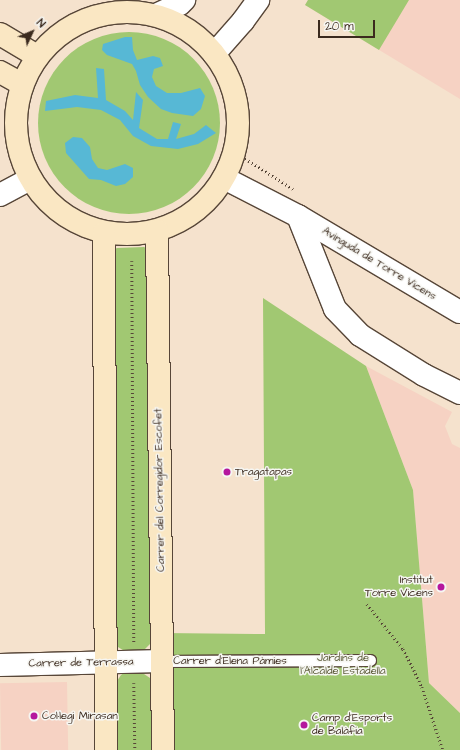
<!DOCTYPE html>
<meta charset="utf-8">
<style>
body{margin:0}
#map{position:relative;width:460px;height:750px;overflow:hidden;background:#f5e2cd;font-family:"Architects Daughter",sans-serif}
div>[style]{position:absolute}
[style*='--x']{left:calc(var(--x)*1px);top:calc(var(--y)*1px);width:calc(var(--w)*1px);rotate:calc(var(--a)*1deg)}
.built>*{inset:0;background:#f6d2c3;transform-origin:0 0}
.green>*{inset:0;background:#a1c872}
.round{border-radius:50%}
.water>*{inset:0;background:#57b8d5}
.path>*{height:2.5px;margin-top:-1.25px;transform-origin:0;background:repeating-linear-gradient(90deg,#574638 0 1px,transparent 0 4px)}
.roads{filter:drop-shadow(1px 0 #574638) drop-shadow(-1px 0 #574638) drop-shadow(0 1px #574638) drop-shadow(0 -1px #574638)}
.lane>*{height:11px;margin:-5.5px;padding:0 5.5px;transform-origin:5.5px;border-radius:5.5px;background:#fff}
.street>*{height:22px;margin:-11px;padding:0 11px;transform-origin:11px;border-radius:11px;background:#fff}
.secondary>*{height:22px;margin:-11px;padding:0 11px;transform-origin:11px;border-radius:11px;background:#fae7c3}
.secondary>.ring{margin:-11px;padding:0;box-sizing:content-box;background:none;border:22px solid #fae7c3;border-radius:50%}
.dots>*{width:11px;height:11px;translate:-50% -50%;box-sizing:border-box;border:2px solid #f6f6f2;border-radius:50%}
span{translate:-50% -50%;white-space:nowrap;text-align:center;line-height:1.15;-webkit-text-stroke:3px #f6f6f2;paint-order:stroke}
.street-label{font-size:11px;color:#3b2a1e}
.poi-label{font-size:11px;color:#3b2a1e}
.left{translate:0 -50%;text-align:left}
.right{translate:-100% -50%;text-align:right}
.park-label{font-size:11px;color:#5a5937}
.north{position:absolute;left:12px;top:12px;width:40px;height:40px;-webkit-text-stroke:3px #f6f6f2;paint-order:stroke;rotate:46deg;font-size:11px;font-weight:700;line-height:16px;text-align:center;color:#3b2a1e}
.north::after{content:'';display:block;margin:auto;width:14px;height:18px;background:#3b2a1e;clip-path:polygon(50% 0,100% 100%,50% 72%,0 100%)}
.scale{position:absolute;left:318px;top:20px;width:57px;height:18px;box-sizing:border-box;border:2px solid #3b2a1e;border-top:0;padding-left:5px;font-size:12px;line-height:14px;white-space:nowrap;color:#3b2a1e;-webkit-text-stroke:3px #f6f6f2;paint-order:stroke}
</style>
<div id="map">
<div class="built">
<i style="clip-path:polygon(308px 0,460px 0,460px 99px,305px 5px)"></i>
<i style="clip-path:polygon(366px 366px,452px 412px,445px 426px,452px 444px,460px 448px,460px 713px,429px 683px,413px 490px)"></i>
<i style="left:67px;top:682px;width:68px;height:67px;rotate:89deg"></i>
</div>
<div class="green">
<i style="clip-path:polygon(308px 0,409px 0,379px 50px,305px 5px)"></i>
<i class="round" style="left:38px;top:32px;width:182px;height:182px"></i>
<i style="clip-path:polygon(144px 247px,148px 249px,151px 643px,142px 652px,126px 652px,118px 647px,116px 641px,113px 250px,117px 248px)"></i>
<i style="clip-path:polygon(263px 298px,366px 366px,413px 490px,429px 683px,460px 713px,460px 750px,163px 750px,162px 633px,265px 634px)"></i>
<i style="clip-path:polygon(125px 672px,141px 672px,150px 678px,152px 683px,153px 750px,116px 750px,115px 684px,121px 675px)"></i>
</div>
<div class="water">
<i style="clip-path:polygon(125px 37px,132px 37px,133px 50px,137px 60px,153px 56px,160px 58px,163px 66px,154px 69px,152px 77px,156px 86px,167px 93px,181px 93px,200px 88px,205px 96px,201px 109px,193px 116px,172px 113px,161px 109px,148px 97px,140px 85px,136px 71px,132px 64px,107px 55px,102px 50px,103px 44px)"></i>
<i style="clip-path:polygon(96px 68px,104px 69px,106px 100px,125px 111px,133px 120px,136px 92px,143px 100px,139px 128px,157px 139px,168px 139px,173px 122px,181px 124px,176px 139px,194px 134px,206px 125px,216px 133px,198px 144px,178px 149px,151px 146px,133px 136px,120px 120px,101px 110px,77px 107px,45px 111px,46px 101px,75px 95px,98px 98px)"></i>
<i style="clip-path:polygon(73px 137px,82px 138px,90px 147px,92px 159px,98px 168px,107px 170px,125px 164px,133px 168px,133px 177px,125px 184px,116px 186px,101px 180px,89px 179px,66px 153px,65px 143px)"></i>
</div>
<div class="path">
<i style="--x:235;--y:152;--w:69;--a:32.5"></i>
<i style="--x:132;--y:261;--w:381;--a:89.7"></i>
<i style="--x:367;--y:604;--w:58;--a:51.3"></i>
<i style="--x:403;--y:649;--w:24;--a:62"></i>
<i style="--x:414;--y:670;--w:19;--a:65"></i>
<i style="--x:422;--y:687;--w:66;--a:71.6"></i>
<i style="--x:134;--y:683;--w:67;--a:89.1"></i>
</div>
<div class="roads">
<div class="lane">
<i style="--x:162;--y:661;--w:208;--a:-0.3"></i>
</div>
<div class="street">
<i style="--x:156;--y:15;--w:26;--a:-25"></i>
<i style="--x:180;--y:4;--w:6;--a:-45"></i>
<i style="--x:214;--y:54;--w:44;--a:-48.7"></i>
<i style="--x:243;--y:21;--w:26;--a:-54"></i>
<i style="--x:224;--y:178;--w:83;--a:27.2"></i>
<i style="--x:298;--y:216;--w:188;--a:30.7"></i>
<i style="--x:0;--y:195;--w:34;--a:-28"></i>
<i style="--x:298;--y:216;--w:100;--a:68.3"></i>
<i style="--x:335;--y:309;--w:36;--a:46"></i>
<i style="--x:360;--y:335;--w:75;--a:32"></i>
<i style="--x:424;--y:375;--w:40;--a:26.6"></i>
<i style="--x:0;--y:665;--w:162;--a:-1.4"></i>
</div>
<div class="secondary">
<i class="ring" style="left:16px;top:12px;width:200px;height:200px"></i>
<i style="--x:0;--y:34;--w:43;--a:30.7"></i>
<i style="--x:0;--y:72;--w:25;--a:29"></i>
<i style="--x:157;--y:231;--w:519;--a:89.34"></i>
<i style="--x:104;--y:233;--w:517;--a:89.78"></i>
</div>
</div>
<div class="dots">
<i style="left:227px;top:472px;background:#b5179e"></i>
<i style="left:441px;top:587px;background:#b5179e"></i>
<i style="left:34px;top:716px;background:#b5179e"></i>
<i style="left:304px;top:725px;background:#b5179e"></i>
</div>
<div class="street-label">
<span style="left:379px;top:264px;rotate:31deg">Avinguda de Torre Vicens</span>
<span style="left:160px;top:490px;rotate:-91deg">Carrer del Corregidor Escofet</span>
<span style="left:230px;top:661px">Carrer d'Elena Pàmies</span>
<span style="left:81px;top:663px;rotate:-1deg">Carrer de Terrassa</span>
</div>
<div class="poi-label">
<span class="left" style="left:235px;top:472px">Tragatapas</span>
<span class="right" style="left:433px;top:587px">Institut<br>Torre Vicens</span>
<span class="left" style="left:42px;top:716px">Col·legi Mirasan</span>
<span class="left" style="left:312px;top:725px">Camp d'Esports<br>de Balàfia</span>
</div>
<div class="park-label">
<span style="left:343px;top:665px">Jardins de<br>l'Alcalde Estadella</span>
</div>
<div class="north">N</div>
<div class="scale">20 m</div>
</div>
